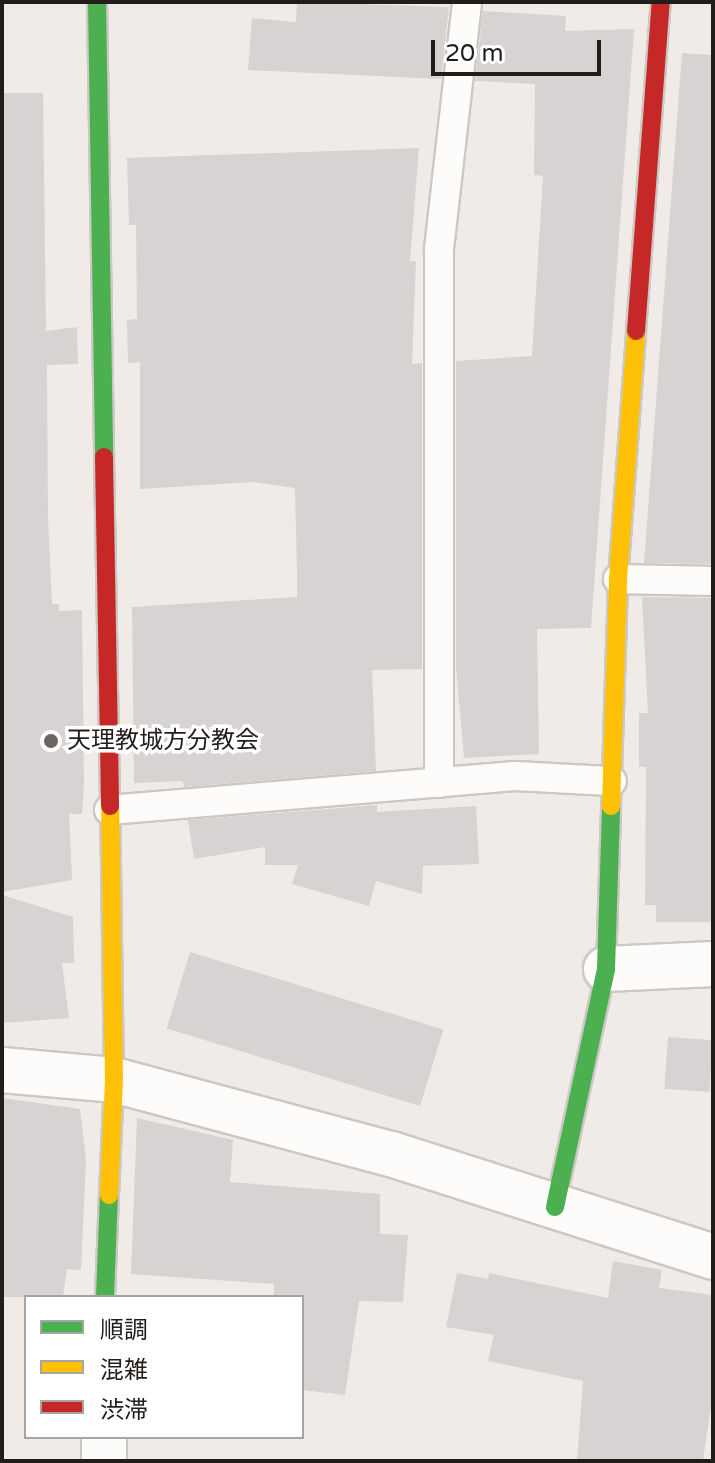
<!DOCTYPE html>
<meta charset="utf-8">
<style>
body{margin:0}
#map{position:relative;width:715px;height:1463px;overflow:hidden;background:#f0ebe6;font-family:"Varela Round","Noto Sans JP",sans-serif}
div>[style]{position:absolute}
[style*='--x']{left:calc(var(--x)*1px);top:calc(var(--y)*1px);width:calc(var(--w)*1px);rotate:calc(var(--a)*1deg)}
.building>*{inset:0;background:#d7d3d3;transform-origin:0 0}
.roads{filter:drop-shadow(2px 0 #ccc8c4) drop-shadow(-2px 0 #ccc8c4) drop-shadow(0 2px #ccc8c4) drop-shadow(0 -2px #ccc8c4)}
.lane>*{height:28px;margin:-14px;padding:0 14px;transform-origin:14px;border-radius:14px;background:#fdfcfb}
.street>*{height:44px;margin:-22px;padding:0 22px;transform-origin:22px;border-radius:22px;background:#fdfcfb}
.fast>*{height:18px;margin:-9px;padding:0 9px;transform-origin:9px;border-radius:9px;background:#4caf50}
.slow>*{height:18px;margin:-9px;padding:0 9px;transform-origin:9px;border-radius:9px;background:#ffc107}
.jam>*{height:18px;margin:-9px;padding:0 9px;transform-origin:9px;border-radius:9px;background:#c62828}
.dots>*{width:22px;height:22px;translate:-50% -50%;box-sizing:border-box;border:4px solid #fff;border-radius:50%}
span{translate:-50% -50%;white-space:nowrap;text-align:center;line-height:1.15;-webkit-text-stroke:7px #fff;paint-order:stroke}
.poi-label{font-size:24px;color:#211d1b}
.left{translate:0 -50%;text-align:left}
.frame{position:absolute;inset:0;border:4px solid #211d1b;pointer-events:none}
.legend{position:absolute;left:24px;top:1295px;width:280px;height:144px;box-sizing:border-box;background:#fff;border:2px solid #a6a5a4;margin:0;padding:10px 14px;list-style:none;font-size:24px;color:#211d1b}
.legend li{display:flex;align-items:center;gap:16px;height:40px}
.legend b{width:40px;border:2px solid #a6a5a4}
.scale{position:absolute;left:431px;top:40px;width:170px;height:36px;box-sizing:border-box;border:4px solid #211d1b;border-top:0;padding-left:10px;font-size:24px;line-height:28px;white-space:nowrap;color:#211d1b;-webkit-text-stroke:6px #fff;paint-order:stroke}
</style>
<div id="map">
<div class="building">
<i style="clip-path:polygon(297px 2px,449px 7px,441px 79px,248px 70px,252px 18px,296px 22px)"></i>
<i style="clip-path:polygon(483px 11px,566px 16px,565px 31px,634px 29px,591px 628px,537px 629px,539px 754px,464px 758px,456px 668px,456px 361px,532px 356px,543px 176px,534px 175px,535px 84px,475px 81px)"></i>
<i style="clip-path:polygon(682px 53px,713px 55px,713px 564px,644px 563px)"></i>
<i style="clip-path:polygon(2px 93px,43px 93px,46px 331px,77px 327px,78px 364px,47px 365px,48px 519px,52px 604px,59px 604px,59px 611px,82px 610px,84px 785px,82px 814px,69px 814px,72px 880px,2px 892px)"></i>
<i style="clip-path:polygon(419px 148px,410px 261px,416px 261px,412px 364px,422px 363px,422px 669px,372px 670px,376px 771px,184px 787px,183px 781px,134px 783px,132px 607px,297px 597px,297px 573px,295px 488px,253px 482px,140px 489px,140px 362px,128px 363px,127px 320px,137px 319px,136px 225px,129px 225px,127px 158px)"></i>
<i style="clip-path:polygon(642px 597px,713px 598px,713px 922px,656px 922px,656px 905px,645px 905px,646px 767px,639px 767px,639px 713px,648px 713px)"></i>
<i style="clip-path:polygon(377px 805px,377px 812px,476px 806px,479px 864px,423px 866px,422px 894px,376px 881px,369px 906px,292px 884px,298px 865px,265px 865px,265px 847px,194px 859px,188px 820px)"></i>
<i style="clip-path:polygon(2px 895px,73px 917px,74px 963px,62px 963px,69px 1018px,2px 1023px)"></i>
<i style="left:190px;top:952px;width:265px;height:80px;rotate:17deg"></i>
<i style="left:668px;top:1037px;width:45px;height:52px;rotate:4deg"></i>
<i style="clip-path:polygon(2px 1098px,80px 1109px,86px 1160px,81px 1270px,67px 1269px,63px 1297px,2px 1297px)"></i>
<i style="clip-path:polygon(137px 1118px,233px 1140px,230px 1182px,380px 1194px,380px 1234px,408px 1235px,403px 1302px,359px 1301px,345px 1395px,302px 1390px,302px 1297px,274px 1297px,274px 1284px,131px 1274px)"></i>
<i style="clip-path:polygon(613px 1261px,662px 1270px,659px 1288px,713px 1295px,713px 1393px,703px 1461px,577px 1461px,583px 1381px,488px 1361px,494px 1335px,446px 1327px,457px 1273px,488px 1279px,489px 1273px,608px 1298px)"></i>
</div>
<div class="roads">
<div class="lane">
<i style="--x:618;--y:579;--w:95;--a:1.2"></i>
<i style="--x:439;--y:783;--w:534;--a:-90"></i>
<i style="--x:439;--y:249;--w:249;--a:-83.5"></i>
<i style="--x:109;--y:810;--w:407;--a:-4.8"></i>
<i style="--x:515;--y:776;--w:97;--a:3"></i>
</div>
<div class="street">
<i style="--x:606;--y:969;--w:107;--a:-2.7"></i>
<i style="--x:2;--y:1070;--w:112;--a:5.1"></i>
<i style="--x:114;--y:1080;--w:287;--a:15"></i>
<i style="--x:391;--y:1154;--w:338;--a:17.7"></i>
<i style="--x:104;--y:1461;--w:24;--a:-90"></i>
</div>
<div class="fast">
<i style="--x:97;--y:2;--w:455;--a:89.1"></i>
<i style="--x:555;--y:1207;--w:243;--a:-77.9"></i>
<i style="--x:606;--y:969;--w:163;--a:-88.2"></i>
<i style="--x:105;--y:1297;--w:102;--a:-87.8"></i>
</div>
<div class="slow">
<i style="--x:611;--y:806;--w:227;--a:-88.2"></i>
<i style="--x:618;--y:579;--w:249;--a:-85.8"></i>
<i style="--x:109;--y:1195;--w:115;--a:-87.5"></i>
<i style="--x:114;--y:1080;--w:274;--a:-90.8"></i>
</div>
<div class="jam">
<i style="--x:636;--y:331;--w:330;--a:-85.7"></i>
<i style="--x:104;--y:457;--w:349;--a:89"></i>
</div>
</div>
<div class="dots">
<i style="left:51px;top:741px;background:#696562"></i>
</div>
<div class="poi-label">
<span class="left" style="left:67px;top:741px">天理教城方分教会</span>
</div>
<div class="frame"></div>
<ul class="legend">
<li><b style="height:10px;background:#4caf50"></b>順調</li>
<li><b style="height:10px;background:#ffc107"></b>混雑</li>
<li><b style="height:10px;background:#c62828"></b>渋滞</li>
</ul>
<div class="scale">20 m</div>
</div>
